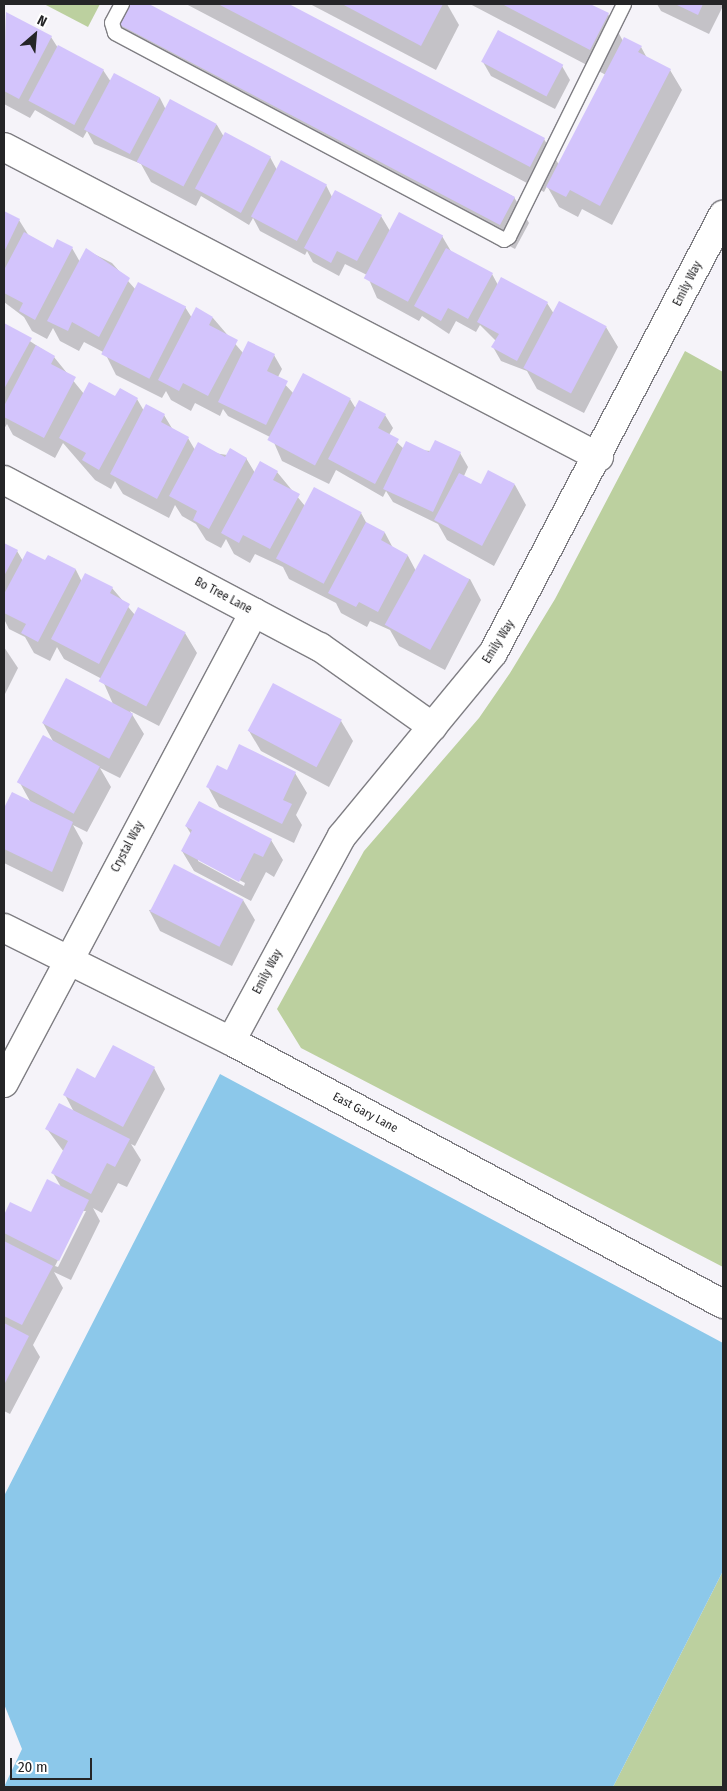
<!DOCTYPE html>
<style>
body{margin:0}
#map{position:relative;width:727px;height:1791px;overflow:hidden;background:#f5f3f9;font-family:"Fira Sans Condensed",sans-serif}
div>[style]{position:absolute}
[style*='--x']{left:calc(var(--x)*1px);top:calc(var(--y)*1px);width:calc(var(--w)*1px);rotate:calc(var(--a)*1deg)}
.green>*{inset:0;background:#bcd09f}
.water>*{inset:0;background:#8cc8ea}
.shadow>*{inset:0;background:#0003}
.building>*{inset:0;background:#d3c4fc;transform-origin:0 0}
.roads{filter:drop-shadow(1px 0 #7f7e83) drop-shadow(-1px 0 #7f7e83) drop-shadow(0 1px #7f7e83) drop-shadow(0 -1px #7f7e83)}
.service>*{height:14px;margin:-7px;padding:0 7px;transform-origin:7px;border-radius:7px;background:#fff}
.minor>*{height:28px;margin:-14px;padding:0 14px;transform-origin:14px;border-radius:14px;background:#fff}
span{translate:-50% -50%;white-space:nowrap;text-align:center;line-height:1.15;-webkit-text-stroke:5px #fff;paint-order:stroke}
.street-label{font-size:12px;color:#252527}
.frame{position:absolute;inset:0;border:5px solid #252527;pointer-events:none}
.north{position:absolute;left:10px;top:10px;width:50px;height:50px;-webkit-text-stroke:4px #fff;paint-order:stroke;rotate:27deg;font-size:14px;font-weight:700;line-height:20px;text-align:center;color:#252527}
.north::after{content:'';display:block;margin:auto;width:18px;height:22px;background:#252527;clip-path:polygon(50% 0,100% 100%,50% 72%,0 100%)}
.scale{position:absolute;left:10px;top:1758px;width:82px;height:22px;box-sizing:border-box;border:2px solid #252527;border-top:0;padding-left:6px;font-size:15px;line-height:18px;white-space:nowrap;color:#252527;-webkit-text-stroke:4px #fff;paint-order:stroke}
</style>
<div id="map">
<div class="green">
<i style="clip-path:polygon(44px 4px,100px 4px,88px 27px)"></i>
<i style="clip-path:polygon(685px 351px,723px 372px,723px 1267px,301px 1048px,277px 1009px,364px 851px,479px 718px,510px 673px,555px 599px)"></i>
<i style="clip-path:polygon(723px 1571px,723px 1787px,613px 1787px)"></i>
</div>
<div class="water">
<i style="clip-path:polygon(220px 1074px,723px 1343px,723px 1571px,613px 1787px,4px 1787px,22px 1749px,4px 1704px,4px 1496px)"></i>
</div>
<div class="shadow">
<i style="clip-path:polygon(131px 4px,147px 4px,514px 197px,529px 223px,515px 249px,135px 50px,120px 24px)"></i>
<i style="clip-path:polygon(186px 4px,286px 4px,544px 139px,559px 165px,606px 75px,470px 4px,588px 4px,608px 14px,623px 41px,641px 47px,647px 58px,670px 70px,682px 90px,612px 225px,582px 209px,578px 217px,559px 207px,547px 186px,544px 192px)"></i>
<i style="clip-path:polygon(310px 4px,447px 4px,459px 25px,436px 70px)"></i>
<i style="clip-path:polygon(657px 4px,723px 4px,723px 6px,709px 34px,661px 11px)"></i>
<i style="clip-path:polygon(6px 13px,51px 37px,58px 48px,103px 70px,111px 82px,115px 75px,160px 98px,166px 110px,217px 125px,224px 137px,270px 157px,277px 170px,326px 185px,332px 197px,381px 216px,390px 231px,442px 236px,452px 253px,492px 274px,498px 285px,547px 303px,554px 314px,606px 327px,618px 347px,584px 413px,537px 389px,527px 371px,501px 361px,493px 347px,496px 341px,480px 325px,476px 332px,456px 321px,449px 334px,422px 316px,419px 321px,377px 298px,367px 275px,345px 264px,339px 276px,313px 262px,307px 251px,305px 255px,260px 231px,253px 218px,249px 225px,201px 196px,196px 206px,151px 182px,141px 164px,94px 144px,87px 131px,83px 138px,35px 110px,30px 118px,4px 104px)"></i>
<i style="clip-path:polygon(483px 62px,562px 66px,570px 80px,555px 109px,491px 76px)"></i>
<i style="clip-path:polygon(4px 212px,19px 220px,29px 236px,53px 249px,58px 240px,72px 248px,80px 262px,86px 250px,112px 263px,136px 290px,185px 307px,192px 318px,213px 318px,243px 353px,274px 355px,282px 369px,278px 377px,294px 394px,350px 399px,356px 409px,385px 415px,393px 428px,389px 435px,404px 449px,460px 453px,468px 467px,464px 476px,481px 485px,515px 485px,526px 505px,494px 566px,447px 540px,438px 524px,393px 502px,386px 491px,383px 497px,336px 470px,329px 484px,282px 461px,272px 438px,228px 416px,223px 409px,220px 416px,195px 403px,191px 411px,171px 400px,166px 391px,162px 398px,116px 375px,105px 353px,84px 342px,79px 351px,60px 341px,53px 328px,47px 339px,32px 331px,24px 317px,4px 302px)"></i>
<i style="clip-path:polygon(4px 324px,54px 357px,84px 394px,137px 399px,144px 411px,164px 415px,173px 430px,188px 438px,195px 450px,246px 458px,255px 473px,277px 472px,305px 506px,361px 513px,367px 524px,385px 533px,393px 548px,408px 556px,416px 571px,470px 579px,481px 600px,445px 670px,399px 646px,390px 630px,370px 621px,367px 627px,341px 613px,336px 603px,289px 579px,283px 567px,255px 554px,250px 563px,234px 554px,226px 539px,221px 548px,206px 540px,196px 524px,182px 516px,175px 505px,169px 518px,123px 494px,115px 481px,111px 489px,95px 480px,63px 443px,55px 458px,13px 435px,7px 424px,4px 429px)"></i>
<i style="clip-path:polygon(4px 544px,17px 551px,23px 561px,45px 562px,49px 556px,76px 570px,82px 582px,112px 588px,135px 615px,185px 633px,197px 653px,159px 726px,130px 711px,144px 734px,120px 778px,100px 768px,111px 787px,87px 832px,73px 825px,83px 843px,63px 892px,4px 863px,4px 810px,12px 793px,31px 803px,20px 783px,54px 743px,43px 723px,113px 704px,102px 679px,64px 659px,57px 647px,50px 661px,34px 653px,25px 637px,9px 629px,4px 619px)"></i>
<i style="clip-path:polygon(4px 647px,18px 668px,4px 696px)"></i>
<i style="clip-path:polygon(341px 721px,353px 741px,329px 787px,261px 751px,249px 731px)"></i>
<i style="clip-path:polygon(227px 772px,295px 773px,307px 793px,296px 815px,302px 825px,294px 843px,219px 807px,208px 787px)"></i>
<i style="clip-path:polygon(evenodd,199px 802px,271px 840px,283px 860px,274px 877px,266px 872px,251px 901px,194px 871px,182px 851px,191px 834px,186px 826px,199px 802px,198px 858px,245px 883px,244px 886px,198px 861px,198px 858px)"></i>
<i style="clip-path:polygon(243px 900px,255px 920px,232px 966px,160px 931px,149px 910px)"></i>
<i style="clip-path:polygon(evenodd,154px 1068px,165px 1089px,135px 1146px,131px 1144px,141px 1160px,127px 1187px,118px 1183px,102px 1213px,93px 1208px,100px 1221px,71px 1280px,54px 1272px,63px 1288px,33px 1345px,40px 1357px,10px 1414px,4px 1411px,4px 1218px,11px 1204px,32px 1214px,61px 1187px,53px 1173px,64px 1152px,47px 1129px,74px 1112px,65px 1095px,96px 1080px,154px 1068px,83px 1211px,86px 1211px,58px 1267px,55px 1266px,83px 1211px)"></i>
</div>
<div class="building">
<i style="clip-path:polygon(129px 4px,149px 4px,515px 197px,500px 225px,118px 24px)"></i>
<i style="clip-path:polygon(218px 4px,289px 4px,545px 138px,530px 167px)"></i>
<i style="clip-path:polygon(342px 4px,443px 4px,421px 46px)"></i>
<i style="clip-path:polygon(502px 4px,590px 4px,609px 13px,590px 50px)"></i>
<i style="clip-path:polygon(675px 4px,703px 4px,698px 15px)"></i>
<i style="clip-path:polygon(6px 12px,52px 36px,19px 99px,4px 91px)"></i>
<i style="left:498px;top:30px;width:74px;height:36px;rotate:28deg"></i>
<i style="clip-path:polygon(624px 37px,642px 46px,638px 52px,671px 69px,600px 206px,570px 190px,566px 197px,546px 187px)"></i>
<i style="left:58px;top:45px;width:52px;height:63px;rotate:28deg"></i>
<i style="left:114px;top:73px;width:52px;height:64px;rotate:28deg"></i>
<i style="left:170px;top:99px;width:53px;height:71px;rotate:28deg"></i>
<i style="left:225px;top:132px;width:52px;height:64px;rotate:28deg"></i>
<i style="left:281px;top:160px;width:52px;height:64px;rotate:28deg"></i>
<i style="clip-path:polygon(335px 190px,382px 215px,357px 261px,337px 251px,331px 263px,304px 248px)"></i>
<i style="clip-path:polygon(4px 211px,20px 219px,4px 252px)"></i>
<i style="left:399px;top:212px;width:50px;height:75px;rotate:28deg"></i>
<i style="clip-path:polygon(24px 232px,53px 248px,57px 239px,73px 247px,35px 320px,19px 311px,23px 303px,4px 293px,4px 270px)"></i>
<i style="clip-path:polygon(86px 248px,130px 278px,99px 337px,72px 322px,68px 331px,47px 321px)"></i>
<i style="clip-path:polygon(446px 248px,493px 273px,468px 319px,448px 308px,441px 321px,414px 306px)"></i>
<i style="clip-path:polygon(501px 277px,548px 302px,517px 361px,491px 347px,499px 334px,477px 322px)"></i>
<i style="left:138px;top:282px;width:54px;height:81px;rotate:27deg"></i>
<i style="left:559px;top:301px;width:54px;height:76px;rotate:28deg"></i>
<i style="clip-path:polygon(196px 307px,213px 317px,209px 325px,238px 340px,208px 396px,183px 383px,179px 391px,158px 380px)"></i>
<i style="clip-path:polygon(4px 323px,32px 338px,4px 389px)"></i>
<i style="clip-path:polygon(248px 341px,275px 354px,267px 371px,288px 381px,266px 425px,218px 402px)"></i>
<i style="clip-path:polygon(36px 345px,55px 356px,51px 364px,76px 377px,44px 438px,4px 417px,4px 406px)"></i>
<i style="left:303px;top:373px;width:54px;height:76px;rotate:28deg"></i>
<i style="clip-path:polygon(89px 382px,115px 396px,120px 388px,138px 398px,99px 470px,82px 460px,86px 453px,59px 438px)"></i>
<i style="clip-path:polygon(359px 400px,386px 414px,378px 428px,399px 439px,375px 484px,328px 459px)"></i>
<i style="clip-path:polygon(146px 404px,165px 414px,161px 422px,189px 437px,157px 499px,110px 474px)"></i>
<i style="clip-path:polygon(435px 440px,461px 452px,433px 512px,383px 489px,406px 441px,429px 452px)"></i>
<i style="clip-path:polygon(198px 442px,225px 457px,230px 448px,247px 458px,209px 529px,193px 520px,197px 511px,169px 496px)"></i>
<i style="clip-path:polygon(260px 461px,278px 471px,273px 480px,300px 494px,270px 549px,243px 535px,239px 543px,221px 533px)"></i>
<i style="clip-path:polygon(488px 470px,515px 484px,482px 546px,434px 520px,459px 473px,481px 484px)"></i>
<i style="left:314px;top:487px;width:54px;height:81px;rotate:28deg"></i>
<i style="clip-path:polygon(366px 522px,385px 532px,381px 540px,408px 555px,378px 612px,359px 602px,356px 607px,328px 593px)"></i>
<i style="clip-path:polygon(4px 543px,18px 550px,4px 576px)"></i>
<i style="clip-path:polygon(27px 551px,45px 560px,48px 555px,76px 569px,38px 642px,21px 633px,26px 624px,4px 613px,4px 594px)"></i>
<i style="left:424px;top:554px;width:52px;height:81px;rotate:29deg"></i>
<i style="clip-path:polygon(85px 573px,113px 587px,110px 593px,130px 604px,99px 664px,51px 639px)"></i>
<i style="left:138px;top:607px;width:54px;height:84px;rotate:28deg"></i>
<i style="left:66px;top:678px;width:76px;height:51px;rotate:28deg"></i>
<i style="left:273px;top:683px;width:78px;height:54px;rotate:28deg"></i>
<i style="left:43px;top:735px;width:65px;height:54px;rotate:29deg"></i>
<i style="clip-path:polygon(239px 744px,296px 772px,283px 800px,292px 804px,282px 824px,206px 787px,217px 765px,227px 770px)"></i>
<i style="clip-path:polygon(12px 792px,73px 822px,52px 872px,4px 849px,4px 808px)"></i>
<i style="clip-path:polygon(199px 801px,272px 839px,263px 857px,254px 853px,239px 882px,181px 851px,192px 830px,185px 826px)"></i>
<i style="left:174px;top:864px;width:78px;height:53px;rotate:27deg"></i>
<i style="clip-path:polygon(113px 1045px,155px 1067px,123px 1127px,63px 1095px,77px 1068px,95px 1078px)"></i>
<i style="clip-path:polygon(59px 1103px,130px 1139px,115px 1167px,107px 1163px,91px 1194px,51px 1173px,68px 1141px,45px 1129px)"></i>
<i style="clip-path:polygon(47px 1179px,89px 1200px,59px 1261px,4px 1233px,4px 1215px,10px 1202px,31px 1212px)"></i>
<i style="clip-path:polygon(4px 1241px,53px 1266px,22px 1325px,4px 1316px)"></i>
<i style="clip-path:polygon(4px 1323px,29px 1336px,4px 1385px)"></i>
</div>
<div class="roads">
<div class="service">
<i style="--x:122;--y:4;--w:21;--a:118"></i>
<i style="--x:112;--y:23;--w:10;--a:73"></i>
<i style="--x:115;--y:33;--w:441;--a:28"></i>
<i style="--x:504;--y:240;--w:6;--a:-31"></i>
<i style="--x:509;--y:237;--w:260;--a:-63.7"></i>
</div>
<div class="minor">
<i style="--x:4;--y:147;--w:671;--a:27.52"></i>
<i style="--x:4;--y:480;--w:357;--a:27.9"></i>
<i style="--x:320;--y:647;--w:138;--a:35.3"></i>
<i style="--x:4;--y:928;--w:254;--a:26.5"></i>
<i style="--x:231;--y:1041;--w:558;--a:28.13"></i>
<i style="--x:231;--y:1041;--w:233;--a:-61.6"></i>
<i style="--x:342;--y:836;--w:237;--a:-50.5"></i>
<i style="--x:493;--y:653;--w:495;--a:-62.3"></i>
<i style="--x:4;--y:1083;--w:533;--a:-62.04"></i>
</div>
</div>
<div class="street-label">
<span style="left:688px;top:284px;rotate:-63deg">Emily Way</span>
<span style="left:223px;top:596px;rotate:28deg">Bo Tree Lane</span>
<span style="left:499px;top:642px;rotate:-58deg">Emily Way</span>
<span style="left:128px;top:847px;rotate:-62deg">Crystal Way</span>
<span style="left:268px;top:972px;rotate:-62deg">Emily Way</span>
<span style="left:365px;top:1113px;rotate:28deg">East Gary Lane</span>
</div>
<div class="frame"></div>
<div class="north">N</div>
<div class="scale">20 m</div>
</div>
